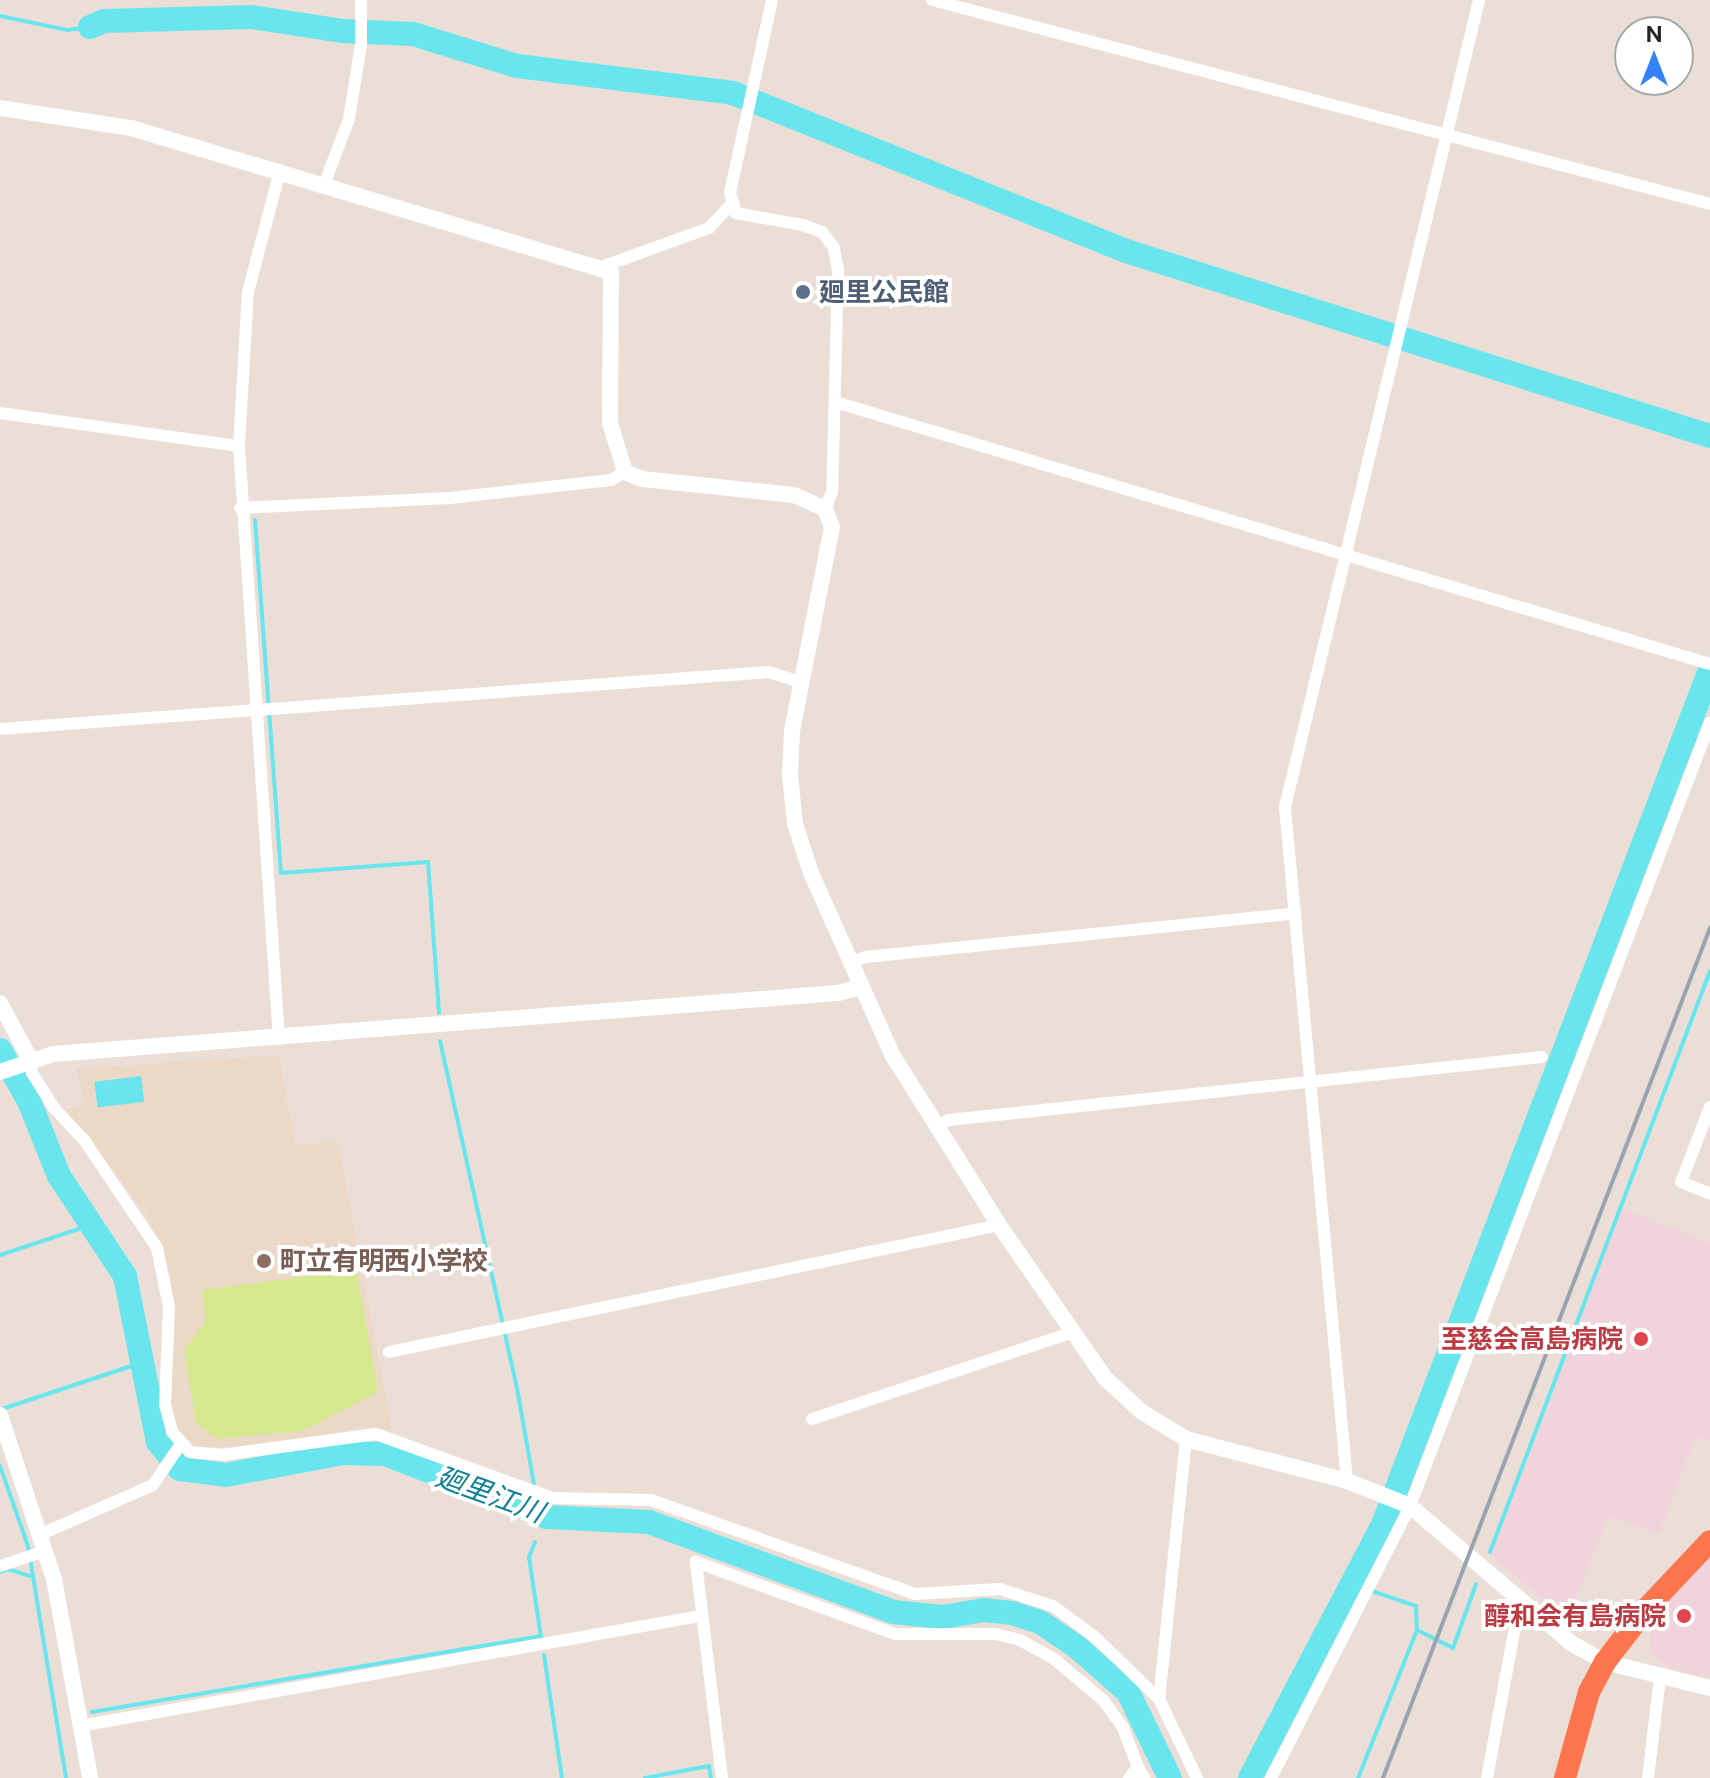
<!DOCTYPE html>
<meta charset="utf-8">
<style>
body{margin:0}
#map{position:relative;width:1710px;height:1778px;overflow:hidden;background:#eaded7;font-family:"Public Sans","Noto Sans JP",sans-serif}
div>[style]{position:absolute}
[style*='--x']{left:calc(var(--x)*1px);top:calc(var(--y)*1px);width:calc(var(--w)*1px);rotate:calc(var(--a)*1deg)}
.education>*{inset:0;background:#ecd8c6}
.medical>*{inset:0;background:#f1d4db}
.pitch>*{inset:0;background:#d6e98e}
.water>*{inset:0;background:#69e6ed;transform-origin:0 0}
.stream>*{height:4px;margin:-2px;padding:0 2px;transform-origin:2px;border-radius:2px;background:#69e6ed}
.river>*{height:24px;margin:-12px;padding:0 12px;transform-origin:12px;border-radius:12px;background:#69e6ed}
.street>*{height:12px;margin:-6px;padding:0 6px;transform-origin:6px;border-radius:6px;background:#fff}
.secondary>*{height:16px;margin:-8px;padding:0 8px;transform-origin:8px;border-radius:8px;background:#fff}
.highway>*{height:22px;margin:-11px;padding:0 11px;transform-origin:11px;border-radius:11px;background:#fd754e}
.rail>*{height:4px;margin:-2px;padding:0 2px;transform-origin:2px;border-radius:2px;background:#9ba3b1}
.dots>*{width:22px;height:22px;translate:-50% -50%;box-sizing:border-box;border:4px solid #fff;border-radius:50%}
span{translate:-50% -50%;white-space:nowrap;text-align:center;line-height:1.15;-webkit-text-stroke:8px #fff;paint-order:stroke}
.service-label{font-size:26px;color:#4e5e75;font-weight:700}
.left{translate:0 -50%;text-align:left}
.education-label{font-size:26px;color:#785e54;font-weight:700}
.health-label{font-size:26px;color:#be3a42;font-weight:700}
.right{translate:-100% -50%;text-align:right}
.water-label{font-size:28px;color:#0d8294;font-style:italic}
.north{position:absolute;left:1614px;top:16px;width:80px;height:80px;box-sizing:border-box;background:#fff;border:2px solid #a8a8a8;border-radius:50%;rotate:0deg;font-size:22px;font-weight:700;line-height:32px;text-align:center;color:#262626}
.north::after{content:'';display:block;margin:auto;width:28px;height:36px;background:#3583f9;clip-path:polygon(50% 0,100% 100%,50% 72%,0 100%)}
</style>
<div id="map">
<div class="education">
<i style="clip-path:polygon(279px 1055px,295px 1145px,338px 1141px,392px 1430px,361px 1426px,284px 1445px,199px 1448px,179px 1431px,170px 1405px,173px 1309px,171px 1276px,162px 1247px,144px 1210px,65px 1110px,84px 1103px,76px 1069px)"></i>
</div>
<div class="medical">
<i style="clip-path:polygon(1621px 1208px,1710px 1243px,1710px 1441px,1696px 1436px,1659px 1534px,1608px 1516px,1568px 1620px,1491px 1555px)"></i>
<i style="clip-path:polygon(1710px 1556px,1710px 1678px,1668px 1667px,1651px 1654px,1650px 1629px,1666px 1603px)"></i>
</div>
<div class="pitch">
<i style="clip-path:polygon(356px 1270px,378px 1392px,302px 1431px,217px 1439px,196px 1423px,184px 1350px,206px 1321px,202px 1290px)"></i>
</div>
<div class="water">
<i style="left:141px;top:1076px;width:26px;height:47px;rotate:83deg"></i>
</div>
<div class="stream">
<i style="--x:0;--y:16;--w:68;--a:11.8"></i>
<i style="--x:67;--y:30;--w:23;--a:-7"></i>
<i style="--x:255;--y:520;--w:354;--a:85.8"></i>
<i style="--x:281;--y:873;--w:147;--a:-4.3"></i>
<i style="--x:428;--y:862;--w:151;--a:85.8"></i>
<i style="--x:440;--y:1041;--w:355;--a:77.5"></i>
<i style="--x:517;--y:1388;--w:97;--a:80"></i>
<i style="--x:534;--y:1484;--w:27;--a:107"></i>
<i style="--x:0;--y:1255;--w:99;--a:-18.3"></i>
<i style="--x:2;--y:1409;--w:145;--a:-18.4"></i>
<i style="--x:0;--y:1466;--w:85;--a:70.7"></i>
<i style="--x:28;--y:1546;--w:235;--a:80.7"></i>
<i style="--x:543;--y:1524;--w:8;--a:-60"></i>
<i style="--x:535;--y:1542;--w:16;--a:112"></i>
<i style="--x:529;--y:1557;--w:81;--a:81.5"></i>
<i style="--x:1490;--y:1552;--w:621;--a:-69.26"></i>
<i style="--x:0;--y:1572;--w:9;--a:-21"></i>
<i style="--x:8;--y:1569;--w:23;--a:18"></i>
<i style="--x:1351;--y:1584;--w:69;--a:18.7"></i>
<i style="--x:1416;--y:1606;--w:24;--a:88"></i>
<i style="--x:1417;--y:1630;--w:159;--a:111.7"></i>
<i style="--x:1417;--y:1630;--w:40;--a:26.6"></i>
<i style="--x:1453;--y:1648;--w:68;--a:-70.2"></i>
<i style="--x:544;--y:1655;--w:124;--a:81.7"></i>
<i style="--x:92;--y:1712;--w:455;--a:-9.6"></i>
<i style="--x:645;--y:1778;--w:65;--a:-10.6"></i>
<i style="--x:709;--y:1766;--w:12;--a:81"></i>
<i style="--x:1167;--y:1778;--w:3;--a:-45"></i>
</div>
<div class="river">
<i style="--x:90;--y:27;--w:15;--a:-23"></i>
<i style="--x:104;--y:21;--w:147;--a:-1.6"></i>
<i style="--x:251;--y:17;--w:92;--a:8.7"></i>
<i style="--x:342;--y:31;--w:71;--a:2.4"></i>
<i style="--x:413;--y:34;--w:109;--a:17.1"></i>
<i style="--x:517;--y:66;--w:218;--a:7.1"></i>
<i style="--x:733;--y:93;--w:424;--a:21.9"></i>
<i style="--x:1126;--y:251;--w:613;--a:17.58"></i>
<i style="--x:0;--y:1050;--w:59;--a:60.4"></i>
<i style="--x:29;--y:1101;--w:81;--a:68.2"></i>
<i style="--x:59;--y:1176;--w:120;--a:56.6"></i>
<i style="--x:125;--y:1276;--w:169;--a:78.8"></i>
<i style="--x:158;--y:1442;--w:35;--a:51"></i>
<i style="--x:180;--y:1469;--w:46;--a:7.4"></i>
<i style="--x:226;--y:1475;--w:118;--a:-10.7"></i>
<i style="--x:342;--y:1453;--w:43;--a:1.3"></i>
<i style="--x:385;--y:1454;--w:174;--a:21.3"></i>
<i style="--x:547;--y:1517;--w:102;--a:2.8"></i>
<i style="--x:649;--y:1522;--w:260;--a:20.2"></i>
<i style="--x:893;--y:1612;--w:50;--a:5.7"></i>
<i style="--x:943;--y:1617;--w:42;--a:-9.7"></i>
<i style="--x:984;--y:1610;--w:28;--a:6"></i>
<i style="--x:1012;--y:1613;--w:29;--a:18"></i>
<i style="--x:1040;--y:1622;--w:45;--a:34"></i>
<i style="--x:1077;--y:1647;--w:68;--a:41.4"></i>
<i style="--x:1128;--y:1692;--w:96;--a:64"></i>
<i style="--x:1250;--y:1778;--w:284;--a:-62.3"></i>
<i style="--x:1382;--y:1527;--w:918;--a:-69.06"></i>
</div>
<div class="street">
<i style="--x:772;--y:0;--w:197;--a:102.3"></i>
<i style="--x:730;--y:192;--w:22;--a:74"></i>
<i style="--x:736;--y:213;--w:68;--a:10.2"></i>
<i style="--x:803;--y:225;--w:20;--a:20"></i>
<i style="--x:822;--y:232;--w:20;--a:53"></i>
<i style="--x:834;--y:248;--w:22;--a:80"></i>
<i style="--x:838;--y:270;--w:222;--a:91.5"></i>
<i style="--x:832;--y:492;--w:18;--a:112"></i>
<i style="--x:932;--y:0;--w:804;--a:14.69"></i>
<i style="--x:324;--y:185;--w:71;--a:-69.3"></i>
<i style="--x:349;--y:119;--w:76;--a:-80.9"></i>
<i style="--x:361;--y:44;--w:44;--a:-90"></i>
<i style="--x:604;--y:266;--w:112;--a:-19.9"></i>
<i style="--x:709;--y:228;--w:33;--a:-47"></i>
<i style="--x:835;--y:402;--w:913;--a:16.67"></i>
<i style="--x:0;--y:413;--w:241;--a:7.9"></i>
<i style="--x:240;--y:508;--w:210;--a:-2.7"></i>
<i style="--x:450;--y:498;--w:162;--a:-6.4"></i>
<i style="--x:611;--y:480;--w:16;--a:-30"></i>
<i style="--x:0;--y:729;--w:770;--a:-4.24"></i>
<i style="--x:768;--y:672;--w:34;--a:17"></i>
<i style="--x:850;--y:963;--w:17;--a:-21"></i>
<i style="--x:866;--y:957;--w:432;--a:-5.8"></i>
<i style="--x:279;--y:1039;--w:594;--a:-93.86"></i>
<i style="--x:239;--y:446;--w:154;--a:-86.7"></i>
<i style="--x:248;--y:292;--w:125;--a:-75.2"></i>
<i style="--x:30;--y:1059;--w:14;--a:82"></i>
<i style="--x:32;--y:1073;--w:41;--a:57.8"></i>
<i style="--x:54;--y:1108;--w:44;--a:46.8"></i>
<i style="--x:84;--y:1140;--w:130;--a:55.9"></i>
<i style="--x:157;--y:1248;--w:60;--a:78.5"></i>
<i style="--x:169;--y:1307;--w:98;--a:92.3"></i>
<i style="--x:165;--y:1405;--w:28;--a:75"></i>
<i style="--x:172;--y:1432;--w:27;--a:48"></i>
<i style="--x:190;--y:1452;--w:32;--a:5"></i>
<i style="--x:222;--y:1455;--w:155;--a:-7.8"></i>
<i style="--x:376;--y:1434;--w:188;--a:19.9"></i>
<i style="--x:553;--y:1498;--w:98;--a:1.2"></i>
<i style="--x:651;--y:1500;--w:280;--a:19.6"></i>
<i style="--x:915;--y:1594;--w:85;--a:-3.4"></i>
<i style="--x:1000;--y:1589;--w:56;--a:17.8"></i>
<i style="--x:1053;--y:1606;--w:52;--a:36.4"></i>
<i style="--x:1095;--y:1637;--w:89;--a:44.1"></i>
<i style="--x:1710;--y:1107;--w:80;--a:111.1"></i>
<i style="--x:1681;--y:1182;--w:31;--a:22"></i>
<i style="--x:935;--y:1127;--w:16;--a:-27"></i>
<i style="--x:949;--y:1120;--w:596;--a:-6.06"></i>
<i style="--x:389;--y:1352;--w:623;--a:-11.76"></i>
<i style="--x:812;--y:1419;--w:273;--a:-18.4"></i>
<i style="--x:1186;--y:1439;--w:261;--a:95.9"></i>
<i style="--x:1159;--y:1699;--w:88;--a:64.3"></i>
<i style="--x:1347;--y:1481;--w:677;--a:-95.26"></i>
<i style="--x:1285;--y:807;--w:830;--a:-76.48"></i>
<i style="--x:39;--y:1535;--w:124;--a:-23.7"></i>
<i style="--x:153;--y:1485;--w:48;--a:-56"></i>
<i style="--x:0;--y:1566;--w:47;--a:-18.4"></i>
<i style="--x:80;--y:1726;--w:630;--a:-10.06"></i>
<i style="--x:722;--y:1778;--w:218;--a:-96.9"></i>
<i style="--x:696;--y:1562;--w:212;--a:19.9"></i>
<i style="--x:895;--y:1634;--w:100;--a:0"></i>
<i style="--x:995;--y:1634;--w:26;--a:13"></i>
<i style="--x:1020;--y:1640;--w:38;--a:29"></i>
<i style="--x:1053;--y:1658;--w:65;--a:40"></i>
<i style="--x:1103;--y:1700;--w:34;--a:54"></i>
<i style="--x:1123;--y:1728;--w:42;--a:69"></i>
<i style="--x:1129;--y:1778;--w:14;--a:-51"></i>
<i style="--x:1138;--y:1767;--w:13;--a:61"></i>
<i style="--x:1271;--y:1778;--w:305;--a:-62.9"></i>
<i style="--x:1410;--y:1506;--w:839;--a:-69.04"></i>
<i style="--x:1487;--y:1778;--w:159;--a:-79.5"></i>
<i style="--x:1516;--y:1622;--w:17;--a:-62"></i>
<i style="--x:1648;--y:1778;--w:102;--a:-83.2"></i>
</div>
<div class="secondary">
<i style="--x:0;--y:108;--w:133;--a:8.7"></i>
<i style="--x:131;--y:128;--w:501;--a:16.7"></i>
<i style="--x:611;--y:272;--w:151;--a:90.4"></i>
<i style="--x:610;--y:423;--w:51;--a:73"></i>
<i style="--x:625;--y:472;--w:18;--a:22"></i>
<i style="--x:642;--y:479;--w:153;--a:6"></i>
<i style="--x:794;--y:495;--w:34;--a:24"></i>
<i style="--x:825;--y:509;--w:19;--a:69"></i>
<i style="--x:832;--y:527;--w:207;--a:101.1"></i>
<i style="--x:792;--y:730;--w:45;--a:92.5"></i>
<i style="--x:790;--y:775;--w:49;--a:84.2"></i>
<i style="--x:795;--y:824;--w:52;--a:71.9"></i>
<i style="--x:811;--y:873;--w:201;--a:65.9"></i>
<i style="--x:893;--y:1056;--w:199;--a:57.9"></i>
<i style="--x:999;--y:1225;--w:186;--a:55.3"></i>
<i style="--x:1105;--y:1378;--w:50;--a:42.6"></i>
<i style="--x:1142;--y:1412;--w:52;--a:31.5"></i>
<i style="--x:1186;--y:1439;--w:166;--a:14.6"></i>
<i style="--x:1347;--y:1481;--w:68;--a:21.6"></i>
<i style="--x:1410;--y:1506;--w:211;--a:40.4"></i>
<i style="--x:1571;--y:1643;--w:39;--a:29"></i>
<i style="--x:1605;--y:1662;--w:108;--a:13.9"></i>
<i style="--x:0;--y:1003;--w:64;--a:61.8"></i>
<i style="--x:0;--y:1072;--w:56;--a:-18.8"></i>
<i style="--x:53;--y:1054;--w:787;--a:-4.44"></i>
<i style="--x:838;--y:993;--w:23;--a:-15"></i>
<i style="--x:0;--y:1415;--w:173;--a:71.8"></i>
<i style="--x:54;--y:1579;--w:202;--a:79.7"></i>
</div>
<div class="highway">
<i style="--x:1565;--y:1778;--w:89;--a:-74.4"></i>
<i style="--x:1589;--y:1692;--w:34;--a:-62"></i>
<i style="--x:1605;--y:1662;--w:67;--a:-52.3"></i>
<i style="--x:1646;--y:1609;--w:93;--a:-46.7"></i>
</div>
<div class="rail">
<i style="--x:1383;--y:1778;--w:911;--a:-68.96"></i>
</div>
<div class="dots">
<i style="left:803px;top:292px;background:#5c6f8a"></i>
<i style="left:264px;top:1261px;background:#8d6e63"></i>
<i style="left:1641px;top:1339px;background:#e0444e"></i>
<i style="left:1684px;top:1616px;background:#e0444e"></i>
</div>
<div class="service-label">
<span class="left" style="left:819px;top:292px">廻里公民館</span>
</div>
<div class="education-label">
<span class="left" style="left:280px;top:1261px">町立有明西小学校</span>
</div>
<div class="health-label">
<span class="right" style="left:1623px;top:1339px">至慈会高島病院</span>
<span class="right" style="left:1666px;top:1616px">醇和会有島病院</span>
</div>
<div class="water-label">
<span style="left:490px;top:1494px;rotate:20deg">廻里江川</span>
</div>
<div class="north">N</div>
</div>
